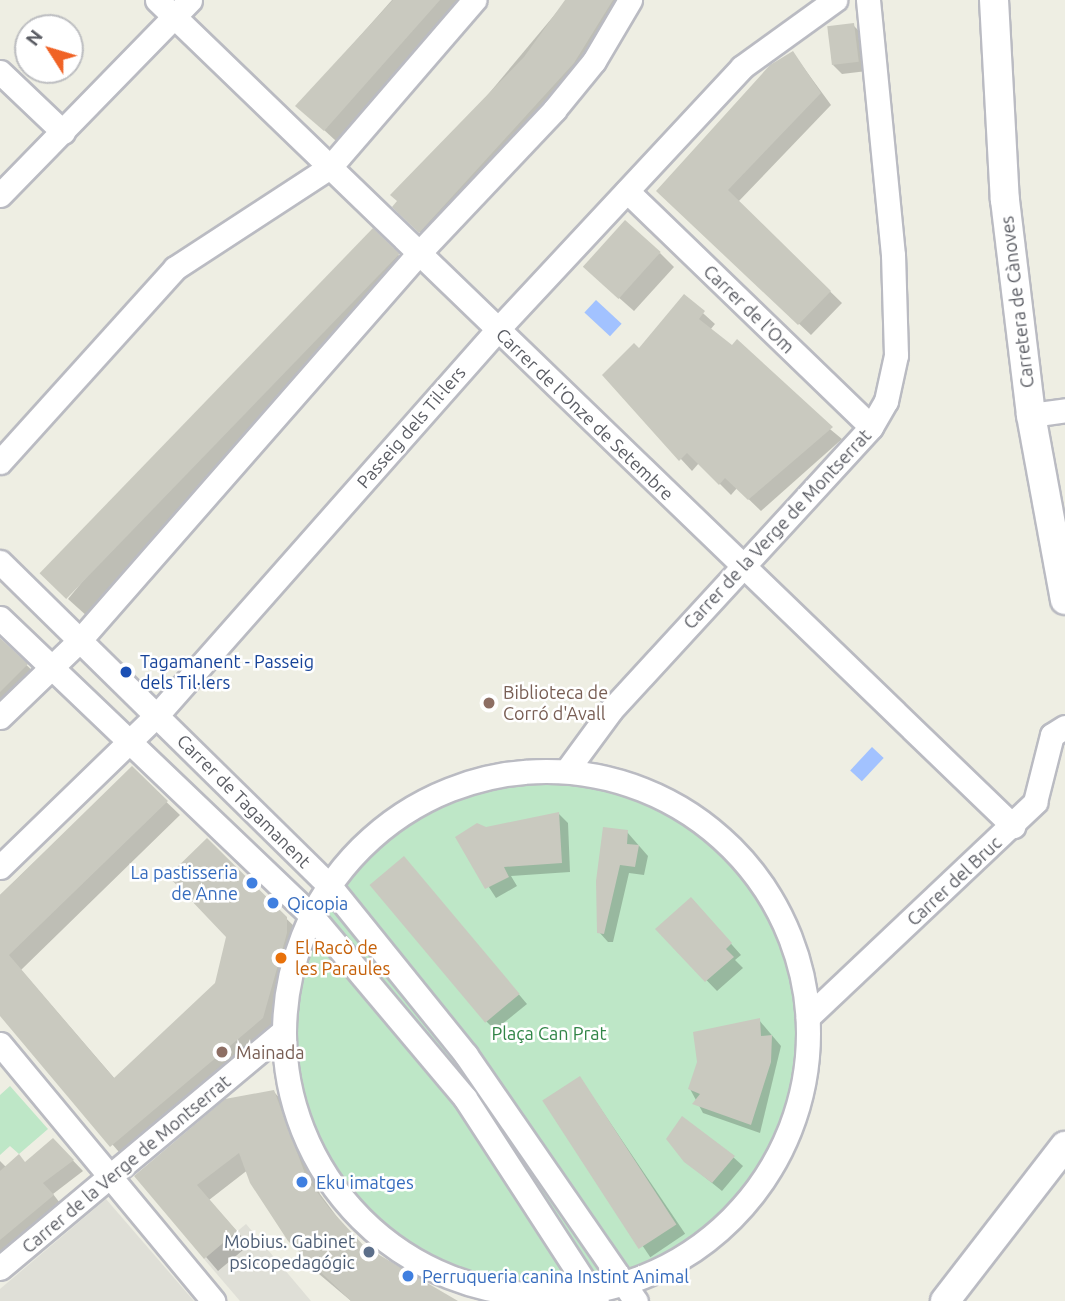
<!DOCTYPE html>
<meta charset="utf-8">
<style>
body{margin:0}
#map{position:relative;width:1065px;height:1301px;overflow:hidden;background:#eeeee3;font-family:Ubuntu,sans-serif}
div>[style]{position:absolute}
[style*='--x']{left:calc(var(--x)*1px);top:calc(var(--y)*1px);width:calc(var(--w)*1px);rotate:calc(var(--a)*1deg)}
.industrial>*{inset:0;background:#dfdfd7}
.green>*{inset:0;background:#bee7c7}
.round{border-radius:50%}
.water>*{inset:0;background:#a2c2ff;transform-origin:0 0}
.shadow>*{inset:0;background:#0003;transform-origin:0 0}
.building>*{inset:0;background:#c9c9bf;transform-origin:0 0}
.roads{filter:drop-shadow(2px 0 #babbc2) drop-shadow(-2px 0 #babbc2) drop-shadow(0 2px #babbc2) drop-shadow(0 -2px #babbc2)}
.minor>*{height:23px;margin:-11.5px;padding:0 11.5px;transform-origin:11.5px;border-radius:11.5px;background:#fff}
.minor>.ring{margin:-11.5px;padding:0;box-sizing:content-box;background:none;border:23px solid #fff;border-radius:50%}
.tertiary>*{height:28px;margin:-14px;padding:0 14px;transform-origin:14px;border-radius:14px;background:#fff}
.dots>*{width:19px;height:19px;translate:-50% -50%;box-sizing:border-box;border:4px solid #fff;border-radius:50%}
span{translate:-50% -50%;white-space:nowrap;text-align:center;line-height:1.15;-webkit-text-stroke:5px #fff;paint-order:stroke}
.street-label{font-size:18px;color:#5b5d64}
.transit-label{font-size:18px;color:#164399}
.left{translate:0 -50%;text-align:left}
.education-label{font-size:18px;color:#785e54}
.shop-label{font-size:18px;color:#366cbe}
.right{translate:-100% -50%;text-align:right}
.food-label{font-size:18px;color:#c56008}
.park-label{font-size:18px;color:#318547}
.service-label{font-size:18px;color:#4e5e75}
.north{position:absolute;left:14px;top:14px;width:70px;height:70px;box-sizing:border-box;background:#fff;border:2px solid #bdbec1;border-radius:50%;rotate:307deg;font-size:19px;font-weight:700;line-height:28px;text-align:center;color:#5b5d64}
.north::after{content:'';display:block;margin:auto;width:24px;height:32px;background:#f06326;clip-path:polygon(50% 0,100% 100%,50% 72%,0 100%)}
</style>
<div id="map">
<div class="industrial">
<i style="clip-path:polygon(106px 1199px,194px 1301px,0 1301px,0 1289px)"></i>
<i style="clip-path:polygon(246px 1224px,311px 1301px,240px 1301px,204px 1259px)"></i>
</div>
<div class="green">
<i class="round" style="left:287px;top:773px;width:520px;height:520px"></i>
<i style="clip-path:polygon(10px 1086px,48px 1129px,19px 1154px,10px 1146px,0 1155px,0 1095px)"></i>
</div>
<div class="water">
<i style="left:596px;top:300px;width:35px;height:17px;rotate:43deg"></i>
<i style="left:872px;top:747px;width:16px;height:32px;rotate:43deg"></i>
</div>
<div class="shadow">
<i style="clip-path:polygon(392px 0,466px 0,336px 141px,298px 106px)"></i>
<i style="clip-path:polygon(567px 0,626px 0,613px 25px,429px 241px,394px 207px)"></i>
<i style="clip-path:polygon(853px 25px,863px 35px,867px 71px,842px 74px,833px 65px)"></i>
<i style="clip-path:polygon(793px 53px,831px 105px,738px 202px,842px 303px,811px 335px,670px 202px)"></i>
<i style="clip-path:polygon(373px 231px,413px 269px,98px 626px,68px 599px)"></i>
<i style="clip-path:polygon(660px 253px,674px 267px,634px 311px,600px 281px)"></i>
<i style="clip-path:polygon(684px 296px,715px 324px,710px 330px,842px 439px,761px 511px,737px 488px,731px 495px,699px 463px,692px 471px,604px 375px,639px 351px)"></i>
<i style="clip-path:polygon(0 640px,37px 675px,0 711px)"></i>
<i style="clip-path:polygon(132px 769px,180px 815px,21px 970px,115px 1079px,217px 984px,228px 936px,207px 841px,300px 932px,300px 947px,276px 1032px,125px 1159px,0 1014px,0 895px)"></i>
<i style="clip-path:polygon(558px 813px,568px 823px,570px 872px,511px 876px,517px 886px,496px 898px,457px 838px)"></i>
<i style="clip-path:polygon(627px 832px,648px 856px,644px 875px,629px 873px,613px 942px,608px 942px,599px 932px)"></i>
<i style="clip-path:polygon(404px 858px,527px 1004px,495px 1030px,486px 1021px)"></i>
<i style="clip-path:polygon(701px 910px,741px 955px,735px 960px,743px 968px,717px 991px,657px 929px)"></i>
<i style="clip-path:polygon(759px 1020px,781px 1046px,760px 1133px,703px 1113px,690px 1089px)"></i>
<i style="left:580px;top:1078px;width:188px;height:42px;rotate:56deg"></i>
<i style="clip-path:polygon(274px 1092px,287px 1106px,320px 1194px,343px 1225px,365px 1249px,452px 1301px,351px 1301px,319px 1274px,271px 1214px,249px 1169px,209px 1200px,249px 1245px,218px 1271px,137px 1176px)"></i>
<i style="clip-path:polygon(64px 1151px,83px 1171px,53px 1194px,63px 1207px,0 1259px,0 1161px,7px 1168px)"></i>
<i style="clip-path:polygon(733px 1157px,743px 1166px,722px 1191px,685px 1161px)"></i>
</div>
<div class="building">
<i style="clip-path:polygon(393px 0,440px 0,324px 131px,295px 106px)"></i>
<i style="clip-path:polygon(565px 0,613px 0,574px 63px,419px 233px,392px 207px,397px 201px,390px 195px,524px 57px)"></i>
<i style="left:854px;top:23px;width:39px;height:27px;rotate:83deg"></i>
<i style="clip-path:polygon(793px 51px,821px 93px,728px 190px,831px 291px,798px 325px,656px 191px,770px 65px)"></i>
<i style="left:625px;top:220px;width:48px;height:63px;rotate:42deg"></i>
<i style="left:373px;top:228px;width:37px;height:480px;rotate:44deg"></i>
<i style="clip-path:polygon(684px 294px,705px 311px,699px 319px,732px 345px,737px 339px,833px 427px,748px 500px,725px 478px,719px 485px,687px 453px,679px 461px,602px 375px,634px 343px,639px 348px)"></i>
<i style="clip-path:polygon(0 638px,28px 664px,0 692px)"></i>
<i style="clip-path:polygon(132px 766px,168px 801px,9px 955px,114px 1078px,215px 983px,226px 937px,168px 876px,207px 838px,287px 917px,287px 933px,263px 1018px,110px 1147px,0 1016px,0 895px)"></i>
<i style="clip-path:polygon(559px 812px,562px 863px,504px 867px,509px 877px,485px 889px,455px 837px,477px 823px,486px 827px)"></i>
<i style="clip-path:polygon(603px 827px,628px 830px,627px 844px,639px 845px,635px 867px,620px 865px,604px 934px,597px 933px,596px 881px)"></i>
<i style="left:404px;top:856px;width:180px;height:45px;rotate:50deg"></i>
<i style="clip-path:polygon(691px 897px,732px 943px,726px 949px,734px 957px,705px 982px,655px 929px)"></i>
<i style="clip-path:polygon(760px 1018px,761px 1036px,772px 1035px,771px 1062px,751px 1125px,692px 1104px,700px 1094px,688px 1089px,697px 1062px,693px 1032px)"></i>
<i style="left:580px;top:1076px;width:177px;height:45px;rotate:57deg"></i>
<i style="clip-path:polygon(274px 1090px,307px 1179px,330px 1209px,364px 1246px,458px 1301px,351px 1301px,288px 1241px,250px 1183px,239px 1153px,197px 1185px,237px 1231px,204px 1259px,134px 1176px,225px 1099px)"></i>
<i style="clip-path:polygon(682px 1116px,735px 1156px,712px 1183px,684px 1162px,666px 1139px)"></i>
<i style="clip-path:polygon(53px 1138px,74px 1160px,43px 1183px,54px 1195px,0 1240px,0 1171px,19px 1154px,25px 1162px)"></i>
</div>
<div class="roads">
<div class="minor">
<i style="--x:157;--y:0;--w:1190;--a:43.98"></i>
<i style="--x:0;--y:72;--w:87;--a:43.6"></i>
<i style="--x:627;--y:191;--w:339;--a:44"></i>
<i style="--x:0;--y:195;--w:272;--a:-45.7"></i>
<i style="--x:1031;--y:415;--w:34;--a:-8"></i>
<i style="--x:0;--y:462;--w:261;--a:-47.9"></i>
<i style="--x:175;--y:268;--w:185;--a:-33.1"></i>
<i style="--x:330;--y:167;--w:221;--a:-49.2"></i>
<i style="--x:0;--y:562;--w:461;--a:44.5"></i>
<i style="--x:329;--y:885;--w:218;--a:51.1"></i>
<i style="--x:466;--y:1055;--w:299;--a:55.4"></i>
<i style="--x:0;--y:618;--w:430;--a:43.7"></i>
<i style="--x:311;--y:915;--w:239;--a:49.9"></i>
<i style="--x:465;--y:1098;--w:242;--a:57"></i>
<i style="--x:0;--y:717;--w:110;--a:-43.9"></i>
<i style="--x:79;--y:641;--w:516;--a:-48.77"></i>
<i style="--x:419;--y:253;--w:197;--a:-46.6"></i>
<i style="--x:554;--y:110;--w:63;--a:-50.8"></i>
<i style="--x:594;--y:61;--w:71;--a:-59.5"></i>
<i style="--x:567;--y:770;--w:74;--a:-53.7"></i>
<i style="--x:611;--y:710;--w:384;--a:-47.4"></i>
<i style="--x:871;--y:427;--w:30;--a:-60"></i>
<i style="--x:886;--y:401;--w:47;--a:-77.7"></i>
<i style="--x:896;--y:355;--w:100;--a:-91.7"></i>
<i style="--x:893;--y:255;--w:256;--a:-95.6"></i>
<i class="ring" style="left:284px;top:771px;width:501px;height:501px"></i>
<i style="--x:0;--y:867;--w:219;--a:-44.1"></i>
<i style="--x:157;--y:715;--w:515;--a:-48.54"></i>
<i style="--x:498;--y:329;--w:358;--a:-47"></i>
<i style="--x:742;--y:67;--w:115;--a:-35.8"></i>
<i style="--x:808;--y:1017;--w:313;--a:-43.4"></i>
<i style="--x:1035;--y:802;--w:69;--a:-75.8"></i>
<i style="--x:1052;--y:735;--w:15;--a:-32"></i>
<i style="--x:0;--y:1044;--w:334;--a:50.3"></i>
<i style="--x:0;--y:1268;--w:369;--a:-39.9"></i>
</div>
<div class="tertiary">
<i style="--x:994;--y:0;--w:200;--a:86.9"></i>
<i style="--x:1005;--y:200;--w:217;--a:83.1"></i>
<i style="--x:1031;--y:415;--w:188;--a:79.6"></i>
<i style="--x:945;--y:1301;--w:196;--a:-52.3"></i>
</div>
</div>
<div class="dots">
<i style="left:126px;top:672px;background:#1a4fb4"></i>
<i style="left:489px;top:703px;background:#8d6e63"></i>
<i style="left:252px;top:883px;background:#3f7fe0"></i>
<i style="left:273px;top:903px;background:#3f7fe0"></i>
<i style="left:281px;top:958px;background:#e8710a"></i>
<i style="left:222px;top:1052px;background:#8d6e63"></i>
<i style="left:302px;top:1182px;background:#3f7fe0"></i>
<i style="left:369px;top:1252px;background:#5c6f8a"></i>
<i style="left:408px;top:1276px;background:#3f7fe0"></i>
</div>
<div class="street-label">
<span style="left:1017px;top:302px;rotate:-97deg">Carretera de Cànoves</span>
<span style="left:749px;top:309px;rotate:44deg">Carrer de l'Om</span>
<span style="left:585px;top:414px;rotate:44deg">Carrer de l'Onze de Setembre</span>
<span style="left:411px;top:427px;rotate:-49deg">Passeig dels Til·lers</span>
<span style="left:777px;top:529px;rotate:-47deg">Carrer de la Verge de Montserrat</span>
<span style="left:244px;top:801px;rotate:45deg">Carrer de Tagamanent</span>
<span style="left:954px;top:881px;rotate:-43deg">Carrer del Bruc</span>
<span style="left:126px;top:1164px;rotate:-40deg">Carrer de la Verge de Montserrat</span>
</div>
<div class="transit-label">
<span class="left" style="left:140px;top:672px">Tagamanent - Passeig<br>dels Til·lers</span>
</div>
<div class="education-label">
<span class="left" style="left:503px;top:703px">Biblioteca de<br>Corró d'Avall</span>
<span class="left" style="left:236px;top:1052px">Mainada</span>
</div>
<div class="shop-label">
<span class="right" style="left:238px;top:883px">La pastisseria<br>de Anne</span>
<span class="left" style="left:287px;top:903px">Qicopia</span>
<span class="left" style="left:316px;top:1182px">Eku imatges</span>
<span class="left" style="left:422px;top:1276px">Perruqueria canina Instint Animal</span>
</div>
<div class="food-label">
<span class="left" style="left:295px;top:958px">El Racò de<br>les Paraules</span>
</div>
<div class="park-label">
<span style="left:549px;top:1033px">Plaça Can Prat</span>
</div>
<div class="service-label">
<span class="right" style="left:355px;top:1252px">Mobius. Gabinet<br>psicopedagógic</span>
</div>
<div class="north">N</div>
</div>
